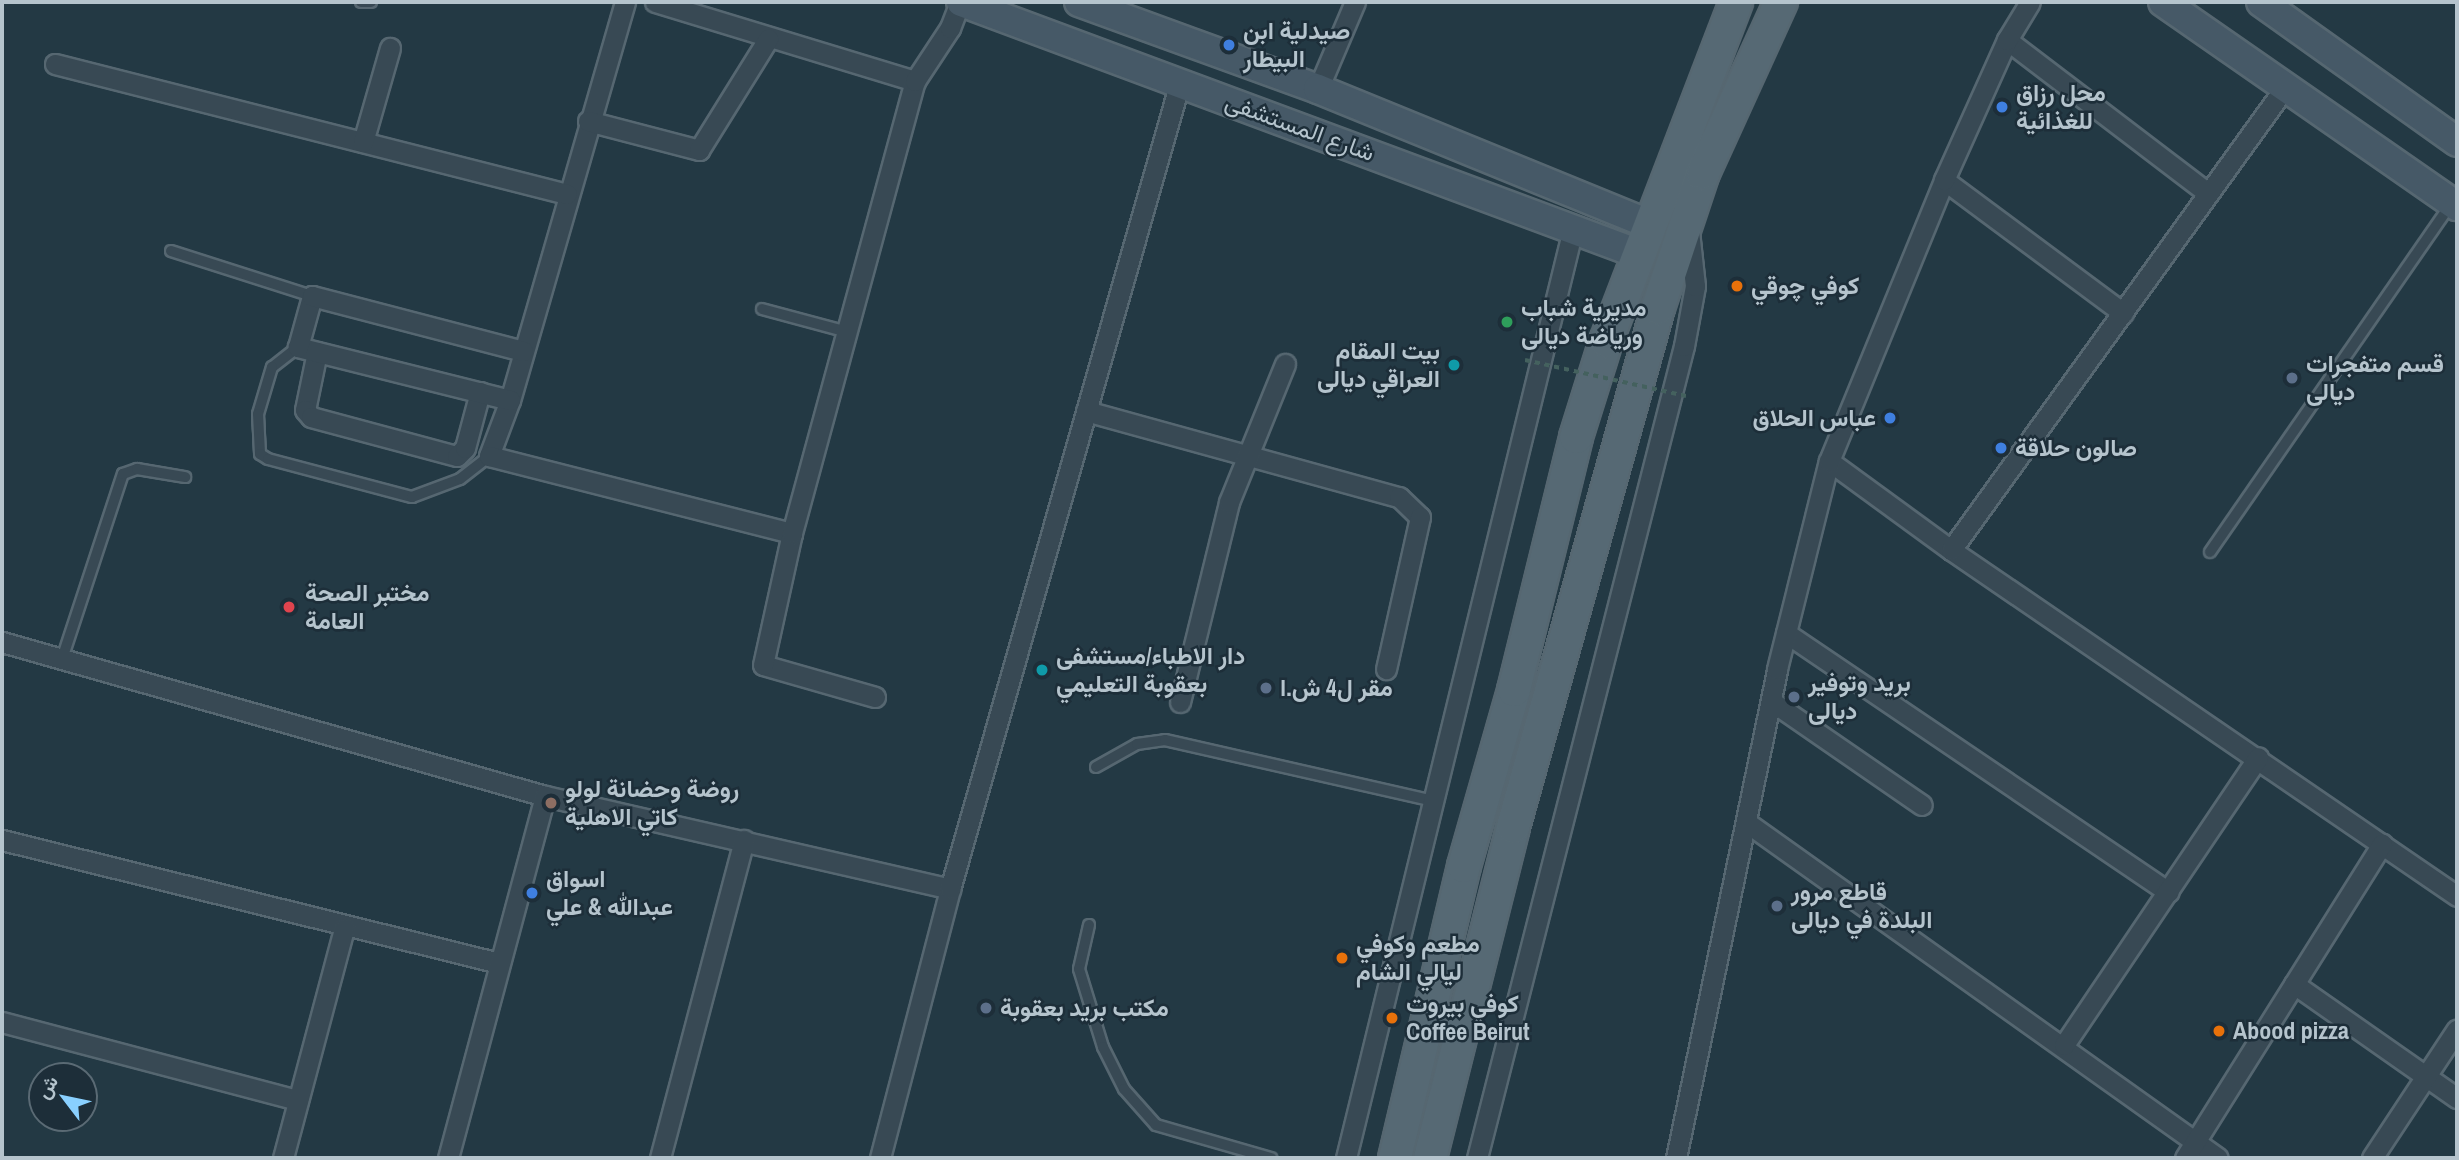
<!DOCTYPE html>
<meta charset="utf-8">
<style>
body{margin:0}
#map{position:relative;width:2459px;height:1160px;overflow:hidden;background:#233944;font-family:"Archivo Narrow",Vazirmatn,sans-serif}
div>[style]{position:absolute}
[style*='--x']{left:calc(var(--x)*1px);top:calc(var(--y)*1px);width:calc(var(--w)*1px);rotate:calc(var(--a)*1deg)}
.roads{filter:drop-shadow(2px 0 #566771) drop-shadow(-2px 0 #566771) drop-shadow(0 2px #566771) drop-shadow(0 -2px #566771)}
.lane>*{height:10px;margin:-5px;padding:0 5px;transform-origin:5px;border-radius:5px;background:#384954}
.street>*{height:19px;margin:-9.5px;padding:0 9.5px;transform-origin:9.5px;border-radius:9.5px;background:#384954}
.secondary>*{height:28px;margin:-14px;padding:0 14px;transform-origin:14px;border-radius:14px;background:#465967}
.primary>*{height:32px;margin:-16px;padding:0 16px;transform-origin:16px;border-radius:16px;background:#566974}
.path-bridge>*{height:3.5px;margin-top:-1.75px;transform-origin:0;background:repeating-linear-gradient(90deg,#44615e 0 5px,transparent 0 10px)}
.dots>*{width:19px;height:19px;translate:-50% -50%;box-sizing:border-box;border:4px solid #1d2e39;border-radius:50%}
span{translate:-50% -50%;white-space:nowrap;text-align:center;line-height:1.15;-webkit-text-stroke:5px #1d2e39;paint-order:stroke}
.poi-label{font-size:24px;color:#b5c4cd;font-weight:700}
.left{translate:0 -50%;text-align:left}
.right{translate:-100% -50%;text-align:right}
.street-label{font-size:24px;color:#b5c4cd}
.frame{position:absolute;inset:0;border:4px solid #b5c4cd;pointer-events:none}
.north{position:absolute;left:28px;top:1062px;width:70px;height:70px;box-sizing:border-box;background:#1d2e39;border:2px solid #5a6a74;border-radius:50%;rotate:302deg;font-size:19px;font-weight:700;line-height:28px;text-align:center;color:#b5c4cd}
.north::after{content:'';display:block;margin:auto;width:24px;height:32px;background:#89d0ff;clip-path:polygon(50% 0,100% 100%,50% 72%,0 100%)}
</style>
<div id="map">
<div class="roads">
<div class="lane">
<i style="--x:361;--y:2;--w:10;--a:0"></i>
<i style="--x:171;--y:251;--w:148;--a:17.7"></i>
<i style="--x:762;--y:309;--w:89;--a:15"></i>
<i style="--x:298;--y:347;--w:33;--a:142"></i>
<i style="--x:272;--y:367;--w:49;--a:106.6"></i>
<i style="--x:258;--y:414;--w:40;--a:87.1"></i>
<i style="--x:260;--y:454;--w:9;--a:32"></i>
<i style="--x:268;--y:459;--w:149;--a:14.8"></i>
<i style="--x:412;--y:497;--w:51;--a:-20.6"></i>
<i style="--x:460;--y:479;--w:37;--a:-38"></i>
<i style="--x:2210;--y:552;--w:425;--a:-55.3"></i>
<i style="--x:62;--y:659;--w:195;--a:-71.8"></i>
<i style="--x:123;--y:474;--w:15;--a:-20"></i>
<i style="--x:137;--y:469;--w:49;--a:9.5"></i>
<i style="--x:1096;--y:767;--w:47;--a:-29.3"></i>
<i style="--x:1137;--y:744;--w:28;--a:-8"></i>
<i style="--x:1165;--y:740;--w:275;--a:12.8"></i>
<i style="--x:1089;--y:925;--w:45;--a:102.8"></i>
<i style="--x:1079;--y:969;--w:82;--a:72.9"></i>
<i style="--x:1103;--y:1047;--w:47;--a:63.4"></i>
<i style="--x:1124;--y:1089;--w:48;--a:48.4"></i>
<i style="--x:1156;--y:1125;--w:120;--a:16"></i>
</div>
<div class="street">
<i style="--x:625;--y:2;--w:414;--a:106.1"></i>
<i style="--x:510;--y:400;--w:60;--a:110.6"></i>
<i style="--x:489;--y:456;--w:313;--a:14.3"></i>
<i style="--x:655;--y:2;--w:272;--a:16.9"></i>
<i style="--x:2007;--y:40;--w:253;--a:37.3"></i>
<i style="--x:55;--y:64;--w:528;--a:14.25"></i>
<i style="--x:1318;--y:89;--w:95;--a:-67"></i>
<i style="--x:588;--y:121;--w:115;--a:14.6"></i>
<i style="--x:699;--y:150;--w:131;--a:-58.1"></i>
<i style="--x:363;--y:142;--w:98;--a:-74"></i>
<i style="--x:1944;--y:180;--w:223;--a:36.6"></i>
<i style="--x:317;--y:352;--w:59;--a:101.7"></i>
<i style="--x:305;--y:410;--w:9;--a:49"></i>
<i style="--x:311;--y:417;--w:151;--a:15"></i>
<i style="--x:457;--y:456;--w:11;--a:-45"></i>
<i style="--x:465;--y:448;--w:58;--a:-75"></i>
<i style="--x:510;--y:400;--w:219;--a:-166"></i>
<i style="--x:298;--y:347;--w:53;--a:-74.6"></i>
<i style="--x:312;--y:296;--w:218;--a:14.6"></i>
<i style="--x:1086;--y:411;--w:325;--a:15.4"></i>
<i style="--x:1399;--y:497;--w:29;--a:44"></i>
<i style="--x:1420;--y:517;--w:156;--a:102.6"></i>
<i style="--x:1829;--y:461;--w:151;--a:36.1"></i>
<i style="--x:1951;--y:550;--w:613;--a:34.36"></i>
<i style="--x:1951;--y:550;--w:572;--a:-54.17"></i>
<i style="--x:1786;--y:633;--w:462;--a:34.1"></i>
<i style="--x:2;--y:642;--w:564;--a:15.83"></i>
<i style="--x:545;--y:796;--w:416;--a:12.9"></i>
<i style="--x:875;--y:697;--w:116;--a:-164.1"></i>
<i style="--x:763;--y:665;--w:135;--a:-77.6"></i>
<i style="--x:792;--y:533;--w:468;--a:-74.8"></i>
<i style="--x:915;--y:81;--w:64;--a:-56.6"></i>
<i style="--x:950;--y:28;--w:28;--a:-69"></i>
<i style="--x:1771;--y:701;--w:183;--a:34.6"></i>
<i style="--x:1180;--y:702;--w:206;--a:-76.2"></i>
<i style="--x:1229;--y:502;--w:149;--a:-67.9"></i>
<i style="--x:1746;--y:822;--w:579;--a:35.45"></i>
<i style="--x:2;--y:840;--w:512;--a:13.9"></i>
<i style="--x:2294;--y:984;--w:199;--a:35"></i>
<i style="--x:2;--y:1022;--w:306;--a:14.8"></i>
<i style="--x:2064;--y:1045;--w:347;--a:-56"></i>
<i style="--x:283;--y:1158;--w:238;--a:-75.1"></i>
<i style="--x:448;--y:1158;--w:375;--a:-75"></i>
<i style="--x:660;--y:1158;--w:329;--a:-75.2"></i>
<i style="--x:880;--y:1158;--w:278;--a:-75.4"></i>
<i style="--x:950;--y:889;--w:839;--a:-74.09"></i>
<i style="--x:1346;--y:1158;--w:956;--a:-76.27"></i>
<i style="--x:1477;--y:1158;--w:838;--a:-75.7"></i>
<i style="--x:1684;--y:346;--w:61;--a:-79.6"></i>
<i style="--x:1695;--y:286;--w:55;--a:-96.2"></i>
<i style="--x:1676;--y:1158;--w:499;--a:-78.3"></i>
<i style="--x:1777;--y:669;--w:214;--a:-76"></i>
<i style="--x:1829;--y:461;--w:304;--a:-67.7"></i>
<i style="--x:1944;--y:180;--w:154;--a:-65.8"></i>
<i style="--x:2007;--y:40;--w:44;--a:-58.8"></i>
<i style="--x:2185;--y:1158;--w:371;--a:-57.9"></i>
<i style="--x:2372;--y:1158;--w:154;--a:-56.6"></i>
</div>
<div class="secondary">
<i style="--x:961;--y:2;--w:723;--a:20.39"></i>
<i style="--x:1079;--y:2;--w:254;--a:20"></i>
<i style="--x:1318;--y:89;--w:361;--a:22.2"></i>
<i style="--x:2163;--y:2;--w:358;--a:34.8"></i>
<i style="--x:2261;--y:2;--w:241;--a:35.5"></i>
</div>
<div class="primary">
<i style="--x:1395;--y:1158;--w:300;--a:-76.7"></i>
<i style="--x:1464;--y:866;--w:183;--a:-74.1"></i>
<i style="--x:1514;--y:690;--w:260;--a:-76.2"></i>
<i style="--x:1576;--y:437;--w:101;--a:-72.6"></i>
<i style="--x:1606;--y:341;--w:363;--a:-69"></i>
<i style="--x:1430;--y:1158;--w:341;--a:-75.9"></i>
<i style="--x:1513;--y:827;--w:539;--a:-74.39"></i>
<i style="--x:1658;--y:308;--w:142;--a:-71.6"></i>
<i style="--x:1703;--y:173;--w:188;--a:-65.5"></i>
</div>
</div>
<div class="path-bridge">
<i style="--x:1525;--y:360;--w:165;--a:12.6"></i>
</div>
<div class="dots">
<i style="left:1229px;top:45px;background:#3f7fe0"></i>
<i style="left:2002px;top:107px;background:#3f7fe0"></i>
<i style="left:1737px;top:286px;background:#e8710a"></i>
<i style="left:1507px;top:322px;background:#2e9e5b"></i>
<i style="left:1454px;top:365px;background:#0f9aa8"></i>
<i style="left:2292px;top:378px;background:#5c6f8a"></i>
<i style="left:1890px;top:418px;background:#3f7fe0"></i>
<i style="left:2001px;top:448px;background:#3f7fe0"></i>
<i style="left:289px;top:607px;background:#e0444e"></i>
<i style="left:1042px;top:670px;background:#0f9aa8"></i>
<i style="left:1266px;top:688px;background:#5c6f8a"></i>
<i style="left:1794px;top:697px;background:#5c6f8a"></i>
<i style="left:551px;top:803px;background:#8d6e63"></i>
<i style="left:532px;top:893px;background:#3f7fe0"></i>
<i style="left:1777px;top:906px;background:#5c6f8a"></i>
<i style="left:1342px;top:958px;background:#e8710a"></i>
<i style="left:986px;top:1008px;background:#5c6f8a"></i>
<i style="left:1392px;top:1018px;background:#e8710a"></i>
<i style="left:2219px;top:1031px;background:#e8710a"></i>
</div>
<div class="poi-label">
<span class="left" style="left:1243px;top:45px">صيدلية ابن<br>البيطار</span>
<span class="left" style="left:2016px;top:107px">محل رزاق<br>للغذائية</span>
<span class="left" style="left:1751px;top:286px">كوفي چوقي</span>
<span class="left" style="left:1521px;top:322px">مديرية شباب<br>ورياضة ديالى</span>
<span class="right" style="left:1440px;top:365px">بيت المقام<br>العراقي ديالى</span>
<span class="left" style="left:2306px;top:378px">قسم متفجرات<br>ديالى</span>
<span class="right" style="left:1876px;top:418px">عباس الحلاق</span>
<span class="left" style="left:2015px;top:448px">صالون حلاقة</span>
<span class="left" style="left:305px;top:607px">مختبر الصحة<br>العامة</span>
<span class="left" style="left:1056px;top:670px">دار الاطباء/مستشفى<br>بعقوبة التعليمي</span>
<span class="left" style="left:1808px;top:697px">بريد وتوفير<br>ديالى</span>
<span class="left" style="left:1280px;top:688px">مقر ل4 ش.ا</span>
<span class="left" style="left:565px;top:803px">روضة وحضانة لولو<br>كاتي الاهلية</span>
<span class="left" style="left:546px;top:893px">اسواق<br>عبدالله &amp; علي</span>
<span class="left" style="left:1791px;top:906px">قاطع مرور<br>البلدة في ديالى</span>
<span class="left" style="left:1356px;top:958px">مطعم وكوفي<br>ليالي الشام</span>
<span class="left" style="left:1406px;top:1018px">كوفي بيروت<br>Coffee Beirut</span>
<span class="left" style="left:1000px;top:1008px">مكتب بريد بعقوبة</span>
<span class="left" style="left:2233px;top:1031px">Abood pizza</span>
</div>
<div class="street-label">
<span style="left:1300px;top:127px;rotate:20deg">شارع المستشفى</span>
</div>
<div class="frame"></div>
<div class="north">ش</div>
</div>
